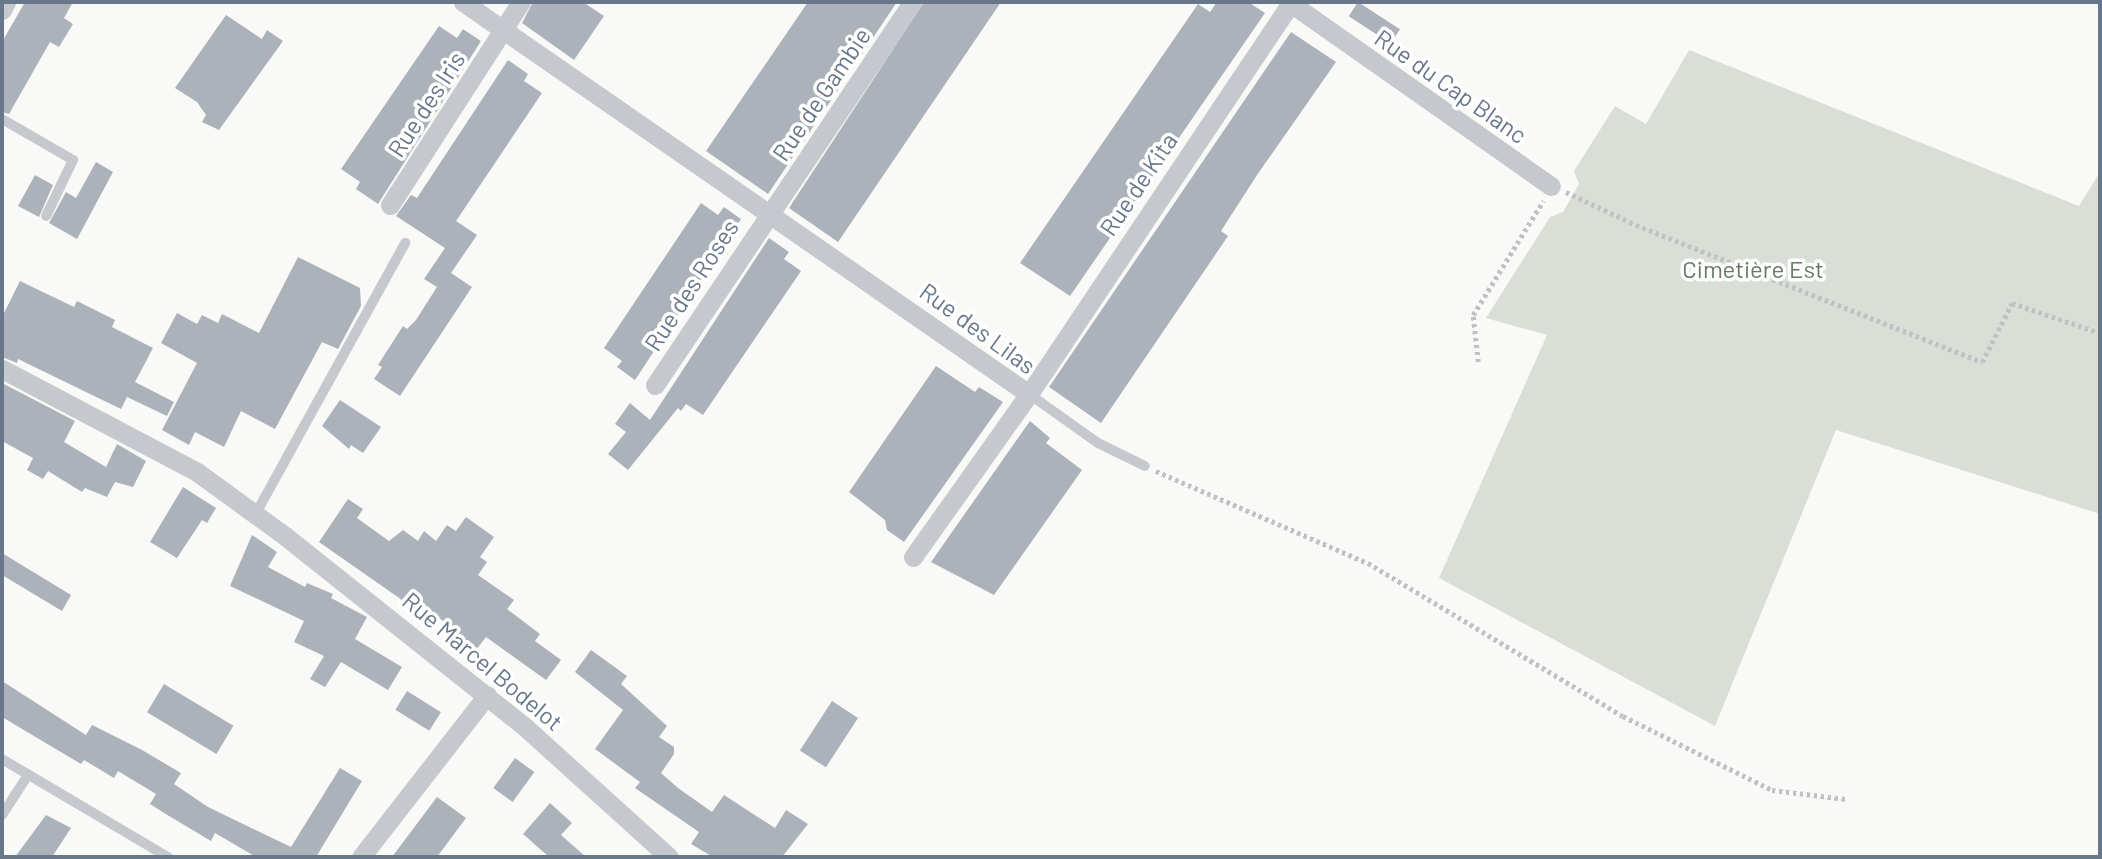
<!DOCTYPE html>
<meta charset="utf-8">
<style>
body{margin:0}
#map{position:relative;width:2102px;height:859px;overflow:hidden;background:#f9faf7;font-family:Barlow,sans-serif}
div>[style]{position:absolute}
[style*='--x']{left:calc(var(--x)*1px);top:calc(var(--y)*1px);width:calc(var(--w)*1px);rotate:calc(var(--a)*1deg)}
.green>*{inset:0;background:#d9dfd6}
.building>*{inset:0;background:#abb2ba;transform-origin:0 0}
.path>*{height:4.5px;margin-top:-2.25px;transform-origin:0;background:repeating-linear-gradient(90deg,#bfc1c4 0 3.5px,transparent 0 7px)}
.service>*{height:10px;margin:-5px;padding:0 5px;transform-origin:5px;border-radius:5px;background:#c5c8cd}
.minor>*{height:19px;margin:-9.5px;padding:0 9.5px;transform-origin:9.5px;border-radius:9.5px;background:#c5c8cd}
span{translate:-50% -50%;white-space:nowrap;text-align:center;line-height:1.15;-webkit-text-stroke:7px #fff;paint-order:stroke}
.street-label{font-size:24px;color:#687789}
.park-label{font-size:24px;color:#667a63}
.frame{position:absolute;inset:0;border:4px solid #687789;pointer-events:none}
</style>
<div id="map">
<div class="green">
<i style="clip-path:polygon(1689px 50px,2079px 206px,2100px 172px,2100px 514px,1836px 430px,1715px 726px,1439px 578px,1547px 335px,1486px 318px,1550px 217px,1563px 212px,1579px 184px,1574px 171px,1615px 106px,1646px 124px)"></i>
</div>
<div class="building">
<i style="clip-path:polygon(25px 2px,73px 2px,64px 18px,73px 24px,59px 47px,50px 42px,9px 114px,2px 112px,2px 42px)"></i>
<i style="clip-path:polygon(533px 2px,583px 2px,604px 16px,574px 60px,522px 23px)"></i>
<i style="clip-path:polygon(808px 2px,897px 2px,768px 194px,706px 151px)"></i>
<i style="clip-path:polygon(924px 2px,1001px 2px,838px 242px,789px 208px)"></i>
<i style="clip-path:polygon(1217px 2px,1248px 2px,1265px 13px,1070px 296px,1020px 263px,1198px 4px,1210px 12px)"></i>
<i style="left:1358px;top:2px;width:50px;height:17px;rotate:33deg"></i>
<i style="clip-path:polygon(226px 15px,262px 39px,267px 30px,283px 41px,219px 130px,202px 122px,206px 115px,197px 102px,175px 88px)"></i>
<i style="clip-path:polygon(439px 26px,457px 38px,463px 29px,481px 41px,378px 204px,356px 189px,360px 182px,341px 169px)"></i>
<i style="clip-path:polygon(1291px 32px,1336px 62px,1257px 175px,1221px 231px,1228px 236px,1101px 423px,1049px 387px)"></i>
<i style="clip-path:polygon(508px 60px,528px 74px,524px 81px,542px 93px,456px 221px,477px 235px,451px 273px,472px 287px,400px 396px,374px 379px,382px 367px,378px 365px,403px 326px,407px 329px,416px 320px,437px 287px,424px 279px,445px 248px,396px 216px,411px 195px,417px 198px)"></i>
<i style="clip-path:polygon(96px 162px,113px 172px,77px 239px,49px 223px,66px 192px,76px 198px)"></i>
<i style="clip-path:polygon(35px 175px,53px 185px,39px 217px,18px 206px)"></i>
<i style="clip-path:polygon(701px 203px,718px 215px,724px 207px,741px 219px,635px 380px,617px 367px,622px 361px,604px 348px)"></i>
<i style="clip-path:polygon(769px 238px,789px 252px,784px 259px,801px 271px,703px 415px,686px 404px,681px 411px,678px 408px,628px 470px,608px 454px,626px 432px,615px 424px,630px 403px,650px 420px)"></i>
<i style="clip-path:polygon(298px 257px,360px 288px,361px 306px,338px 349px,322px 342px,275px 429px,241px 411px,224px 447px,195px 432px,189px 445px,162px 430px,197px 363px,161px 343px,177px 313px,197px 324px,202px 315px,218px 323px,222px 314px,259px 333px)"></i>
<i style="clip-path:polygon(20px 281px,74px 307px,77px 301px,115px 320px,112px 327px,153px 348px,135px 382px,174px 402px,167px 416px,127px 397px,121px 409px,18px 359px,17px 363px,2px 357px,2px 317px)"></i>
<i style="clip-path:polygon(936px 366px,975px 392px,979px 387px,1003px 402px,904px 542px,887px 530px,885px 520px,849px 492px)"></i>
<i style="clip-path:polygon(2px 383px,75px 421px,64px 442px,106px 467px,117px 444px,146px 461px,133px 487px,115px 482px,107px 497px,85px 488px,82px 492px,48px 471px,43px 479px,27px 470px,33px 458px,2px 441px)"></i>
<i style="clip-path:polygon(340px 400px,381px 427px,363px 453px,351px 445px,349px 449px,322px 426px)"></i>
<i style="clip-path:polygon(1030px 421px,1050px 438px,1046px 443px,1082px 470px,994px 595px,931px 562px)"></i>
<i style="clip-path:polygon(183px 487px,216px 508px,207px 523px,202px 520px,177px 558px,150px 542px)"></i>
<i style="clip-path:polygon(348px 499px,363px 509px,357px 518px,389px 541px,403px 530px,418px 541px,424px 531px,436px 541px,447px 525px,456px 531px,466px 517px,494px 537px,480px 557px,487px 562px,478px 575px,514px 600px,507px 609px,540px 634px,535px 641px,561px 660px,546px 680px,486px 637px,476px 650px,451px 633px,453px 630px,418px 599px,412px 607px,319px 542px)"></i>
<i style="clip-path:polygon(252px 535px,277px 552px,268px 567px,305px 587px,307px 583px,333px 594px,331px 598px,367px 617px,355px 639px,402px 667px,388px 690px,341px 662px,325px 687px,310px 679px,324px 656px,294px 642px,304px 621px,230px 586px)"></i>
<i style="clip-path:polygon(2px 553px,71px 595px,62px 611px,2px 575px)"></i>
<i style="clip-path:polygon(591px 650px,627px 676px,621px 684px,667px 726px,659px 737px,674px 747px,674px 754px,661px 773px,678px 788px,712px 812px,724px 795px,775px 828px,786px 810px,808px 824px,782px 857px,713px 857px,691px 844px,699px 832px,635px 788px,640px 782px,595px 749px,623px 710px,575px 672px)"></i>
<i style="clip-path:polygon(2px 681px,86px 735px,92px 725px,142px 750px,181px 773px,174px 784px,208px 807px,291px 847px,340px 768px,362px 781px,316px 857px,256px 857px,215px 833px,211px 841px,169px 816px,150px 804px,156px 794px,118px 771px,114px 778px,84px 760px,81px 764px,2px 717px)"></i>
<i style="left:164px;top:684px;width:81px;height:33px;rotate:31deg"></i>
<i style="left:407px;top:691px;width:40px;height:22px;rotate:32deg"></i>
<i style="left:832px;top:701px;width:31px;height:59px;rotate:33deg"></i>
<i style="left:515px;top:758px;width:24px;height:37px;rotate:36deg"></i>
<i style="clip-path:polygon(437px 797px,466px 818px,437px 857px,392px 857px)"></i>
<i style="clip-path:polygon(550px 803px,572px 823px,561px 835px,586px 857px,549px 857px,523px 834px)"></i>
<i style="clip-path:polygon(46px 815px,71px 828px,52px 857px,15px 857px)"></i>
</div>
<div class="path">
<i style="--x:1566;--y:192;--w:77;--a:25.2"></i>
<i style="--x:1636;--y:225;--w:372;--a:21.6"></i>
<i style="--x:1982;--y:362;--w:66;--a:-63"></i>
<i style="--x:2012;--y:303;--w:93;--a:18.8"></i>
<i style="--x:1478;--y:362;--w:47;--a:-96.1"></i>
<i style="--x:1473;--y:315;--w:134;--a:-58.4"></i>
<i style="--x:1156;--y:471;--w:231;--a:23.5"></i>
<i style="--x:1368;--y:563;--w:297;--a:31"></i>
<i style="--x:1623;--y:716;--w:166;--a:26.4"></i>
<i style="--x:1772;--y:790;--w:75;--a:6.9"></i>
</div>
<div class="service">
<i style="--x:2;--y:119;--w:82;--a:30"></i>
<i style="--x:73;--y:160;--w:62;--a:115.7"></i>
<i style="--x:1029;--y:394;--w:85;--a:35.4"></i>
<i style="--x:1098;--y:443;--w:52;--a:26.1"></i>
<i style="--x:255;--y:515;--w:311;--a:-61.1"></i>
<i style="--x:2;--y:759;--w:193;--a:30.6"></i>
<i style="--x:2;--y:815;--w:48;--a:-57"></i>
</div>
<div class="minor">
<i style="--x:463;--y:2;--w:688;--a:34.71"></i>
<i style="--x:1289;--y:2;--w:320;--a:35.1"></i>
<i style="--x:2;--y:10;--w:9;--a:-63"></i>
<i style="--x:390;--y:205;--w:242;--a:-57.2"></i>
<i style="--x:2;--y:369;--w:221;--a:27.8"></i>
<i style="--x:197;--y:472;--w:109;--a:36"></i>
<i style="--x:285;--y:536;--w:307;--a:38.5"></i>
<i style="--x:525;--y:727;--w:194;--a:42.1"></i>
<i style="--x:655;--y:385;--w:461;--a:-56.1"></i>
<i style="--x:913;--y:557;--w:200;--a:-54.6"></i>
<i style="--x:1029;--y:394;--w:471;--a:-56.2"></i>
<i style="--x:361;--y:857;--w:205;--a:-52.1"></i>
</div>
<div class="street-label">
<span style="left:1451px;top:86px;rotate:35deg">Rue du Cap Blanc</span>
<span style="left:821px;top:94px;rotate:-56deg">Rue de Gambie</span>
<span style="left:426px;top:104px;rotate:-57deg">Rue des Iris</span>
<span style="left:1138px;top:184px;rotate:-56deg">Rue de Kita</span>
<span style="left:691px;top:285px;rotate:-57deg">Rue des Roses</span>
<span style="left:978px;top:328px;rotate:36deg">Rue des Lilas</span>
<span style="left:483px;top:661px;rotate:40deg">Rue Marcel Bodelot</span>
</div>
<div class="park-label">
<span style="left:1753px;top:269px">Cimetière Est</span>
</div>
<div class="frame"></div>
</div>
